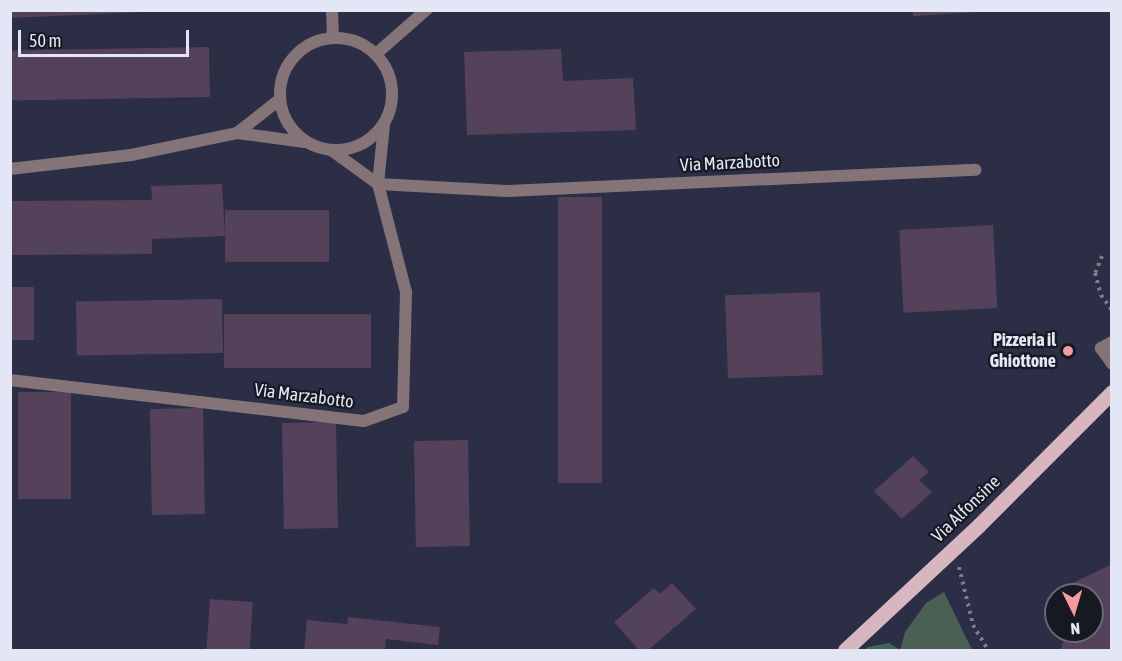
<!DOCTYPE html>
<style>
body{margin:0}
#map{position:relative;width:1122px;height:661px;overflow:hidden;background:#2b2e45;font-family:"Asap Condensed",sans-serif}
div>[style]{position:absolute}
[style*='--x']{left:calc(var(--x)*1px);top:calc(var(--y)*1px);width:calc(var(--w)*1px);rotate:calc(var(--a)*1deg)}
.green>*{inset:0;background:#4c5f55}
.forest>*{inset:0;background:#446555}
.building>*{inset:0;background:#54425a;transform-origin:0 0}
.path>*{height:4px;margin-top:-2px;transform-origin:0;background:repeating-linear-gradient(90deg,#7a7d90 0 3px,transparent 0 7.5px)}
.minor>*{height:12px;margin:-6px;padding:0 6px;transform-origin:6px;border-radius:6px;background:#847478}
.minor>.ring{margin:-6px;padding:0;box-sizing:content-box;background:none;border:12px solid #847478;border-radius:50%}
.primary>*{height:15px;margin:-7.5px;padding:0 7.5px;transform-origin:7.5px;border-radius:7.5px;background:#d7b6bf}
.dots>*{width:16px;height:16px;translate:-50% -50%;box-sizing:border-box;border:3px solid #161822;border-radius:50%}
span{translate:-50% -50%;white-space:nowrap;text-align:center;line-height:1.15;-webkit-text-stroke:4.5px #161822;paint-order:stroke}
.street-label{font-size:18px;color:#e3e6f4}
.poi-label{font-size:18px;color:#e3e6f4;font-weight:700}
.right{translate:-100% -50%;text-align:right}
.frame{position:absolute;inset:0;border:12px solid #e3e6f4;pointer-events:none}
.north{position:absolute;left:1044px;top:583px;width:60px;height:60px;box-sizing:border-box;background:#161822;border:2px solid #686a76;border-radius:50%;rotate:175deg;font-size:16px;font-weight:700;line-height:24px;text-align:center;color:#e3e6f4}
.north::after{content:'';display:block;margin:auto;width:21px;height:27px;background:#f49aa1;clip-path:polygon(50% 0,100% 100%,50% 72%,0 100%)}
.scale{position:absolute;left:18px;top:30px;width:171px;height:27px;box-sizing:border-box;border:3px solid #e3e6f4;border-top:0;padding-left:8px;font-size:18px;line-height:21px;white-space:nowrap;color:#e3e6f4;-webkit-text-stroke:4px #161822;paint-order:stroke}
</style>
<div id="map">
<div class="green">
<i style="clip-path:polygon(944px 592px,972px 650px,900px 650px,905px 632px,926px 603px)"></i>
</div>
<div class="forest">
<i style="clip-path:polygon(889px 643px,900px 650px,865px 650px,868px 647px)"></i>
</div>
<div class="building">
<i style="clip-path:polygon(10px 10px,142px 10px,142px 12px,10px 18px)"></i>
<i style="clip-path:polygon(913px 10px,978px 10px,978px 12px,913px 16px)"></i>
<i style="left:209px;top:47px;width:50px;height:199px;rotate:89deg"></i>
<i style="clip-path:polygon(561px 49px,563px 81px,633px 78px,636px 130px,467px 135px,464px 52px)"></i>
<i style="clip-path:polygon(222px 184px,225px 236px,152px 239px,152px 254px,10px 255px,10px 201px,152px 200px,151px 186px)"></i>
<i style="left:558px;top:197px;width:44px;height:286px"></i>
<i style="left:225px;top:210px;width:104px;height:52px"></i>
<i style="left:993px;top:225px;width:83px;height:94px;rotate:87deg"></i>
<i style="left:10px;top:287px;width:24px;height:53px"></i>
<i style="left:820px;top:292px;width:83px;height:95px;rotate:88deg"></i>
<i style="left:222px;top:299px;width:54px;height:146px;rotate:89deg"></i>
<i style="left:371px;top:314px;width:54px;height:147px;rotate:90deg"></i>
<i style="left:18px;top:392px;width:53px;height:107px"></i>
<i style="left:203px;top:408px;width:106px;height:53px;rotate:89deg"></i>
<i style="left:336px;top:422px;width:106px;height:54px;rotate:89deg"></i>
<i style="left:468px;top:440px;width:106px;height:54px;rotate:89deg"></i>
<i style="clip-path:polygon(913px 456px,929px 472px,919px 480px,932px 492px,902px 519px,874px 491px)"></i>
<i style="clip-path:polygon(1112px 564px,1112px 650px,1061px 650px,1066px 631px,1092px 631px,1092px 595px,1054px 592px)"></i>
<i style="clip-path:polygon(672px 583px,696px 609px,648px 650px,639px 650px,614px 622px,654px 588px,660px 594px)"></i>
<i style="left:210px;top:599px;width:43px;height:51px;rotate:4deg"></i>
<i style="clip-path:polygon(348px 617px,440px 627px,438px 645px,386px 639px,385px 650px,304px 650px,307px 620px,347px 624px)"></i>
</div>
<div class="path">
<i style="--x:1102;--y:256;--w:18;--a:112"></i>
<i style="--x:1095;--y:273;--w:23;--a:75"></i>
<i style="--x:1101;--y:295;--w:19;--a:54"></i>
<i style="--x:959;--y:567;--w:60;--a:76.4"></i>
<i style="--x:973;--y:625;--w:29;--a:59"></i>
</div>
<div class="minor">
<i style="--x:332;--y:10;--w:28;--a:88"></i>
<i class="ring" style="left:280px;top:38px;width:100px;height:100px"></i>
<i style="--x:376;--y:54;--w:67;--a:-41.3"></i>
<i style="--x:237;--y:133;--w:53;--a:-38.2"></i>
<i style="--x:331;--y:150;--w:58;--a:35.9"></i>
<i style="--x:378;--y:184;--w:129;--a:3.1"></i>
<i style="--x:507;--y:191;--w:469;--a:-2.6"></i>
<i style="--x:10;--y:169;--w:122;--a:-6.6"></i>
<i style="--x:131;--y:155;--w:108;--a:-11.7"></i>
<i style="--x:237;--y:133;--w:68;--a:7.7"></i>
<i style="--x:1112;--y:342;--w:13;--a:151"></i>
<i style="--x:1101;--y:348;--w:19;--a:55"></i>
<i style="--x:10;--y:380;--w:356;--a:6.6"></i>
<i style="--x:364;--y:421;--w:41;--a:-19.7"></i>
<i style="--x:403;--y:407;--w:115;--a:-88.5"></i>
<i style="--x:406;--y:292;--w:112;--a:-104.5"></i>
<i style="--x:378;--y:184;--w:59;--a:-84.2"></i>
</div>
<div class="primary">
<i style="--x:845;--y:650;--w:183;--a:-43"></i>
<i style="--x:979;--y:525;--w:188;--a:-45"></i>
</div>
<div class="dots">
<i style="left:1068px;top:351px;background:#f49aa1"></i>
</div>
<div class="street-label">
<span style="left:730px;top:163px;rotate:-3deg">Via Marzabotto</span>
<span style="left:304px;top:396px;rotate:7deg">Via Marzabotto</span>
<span style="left:966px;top:509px;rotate:-44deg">Via Alfonsine</span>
</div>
<div class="poi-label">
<span class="right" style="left:1056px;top:351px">Pizzeria il<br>Ghiottone</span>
</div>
<div class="frame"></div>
<div class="north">N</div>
<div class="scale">50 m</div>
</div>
